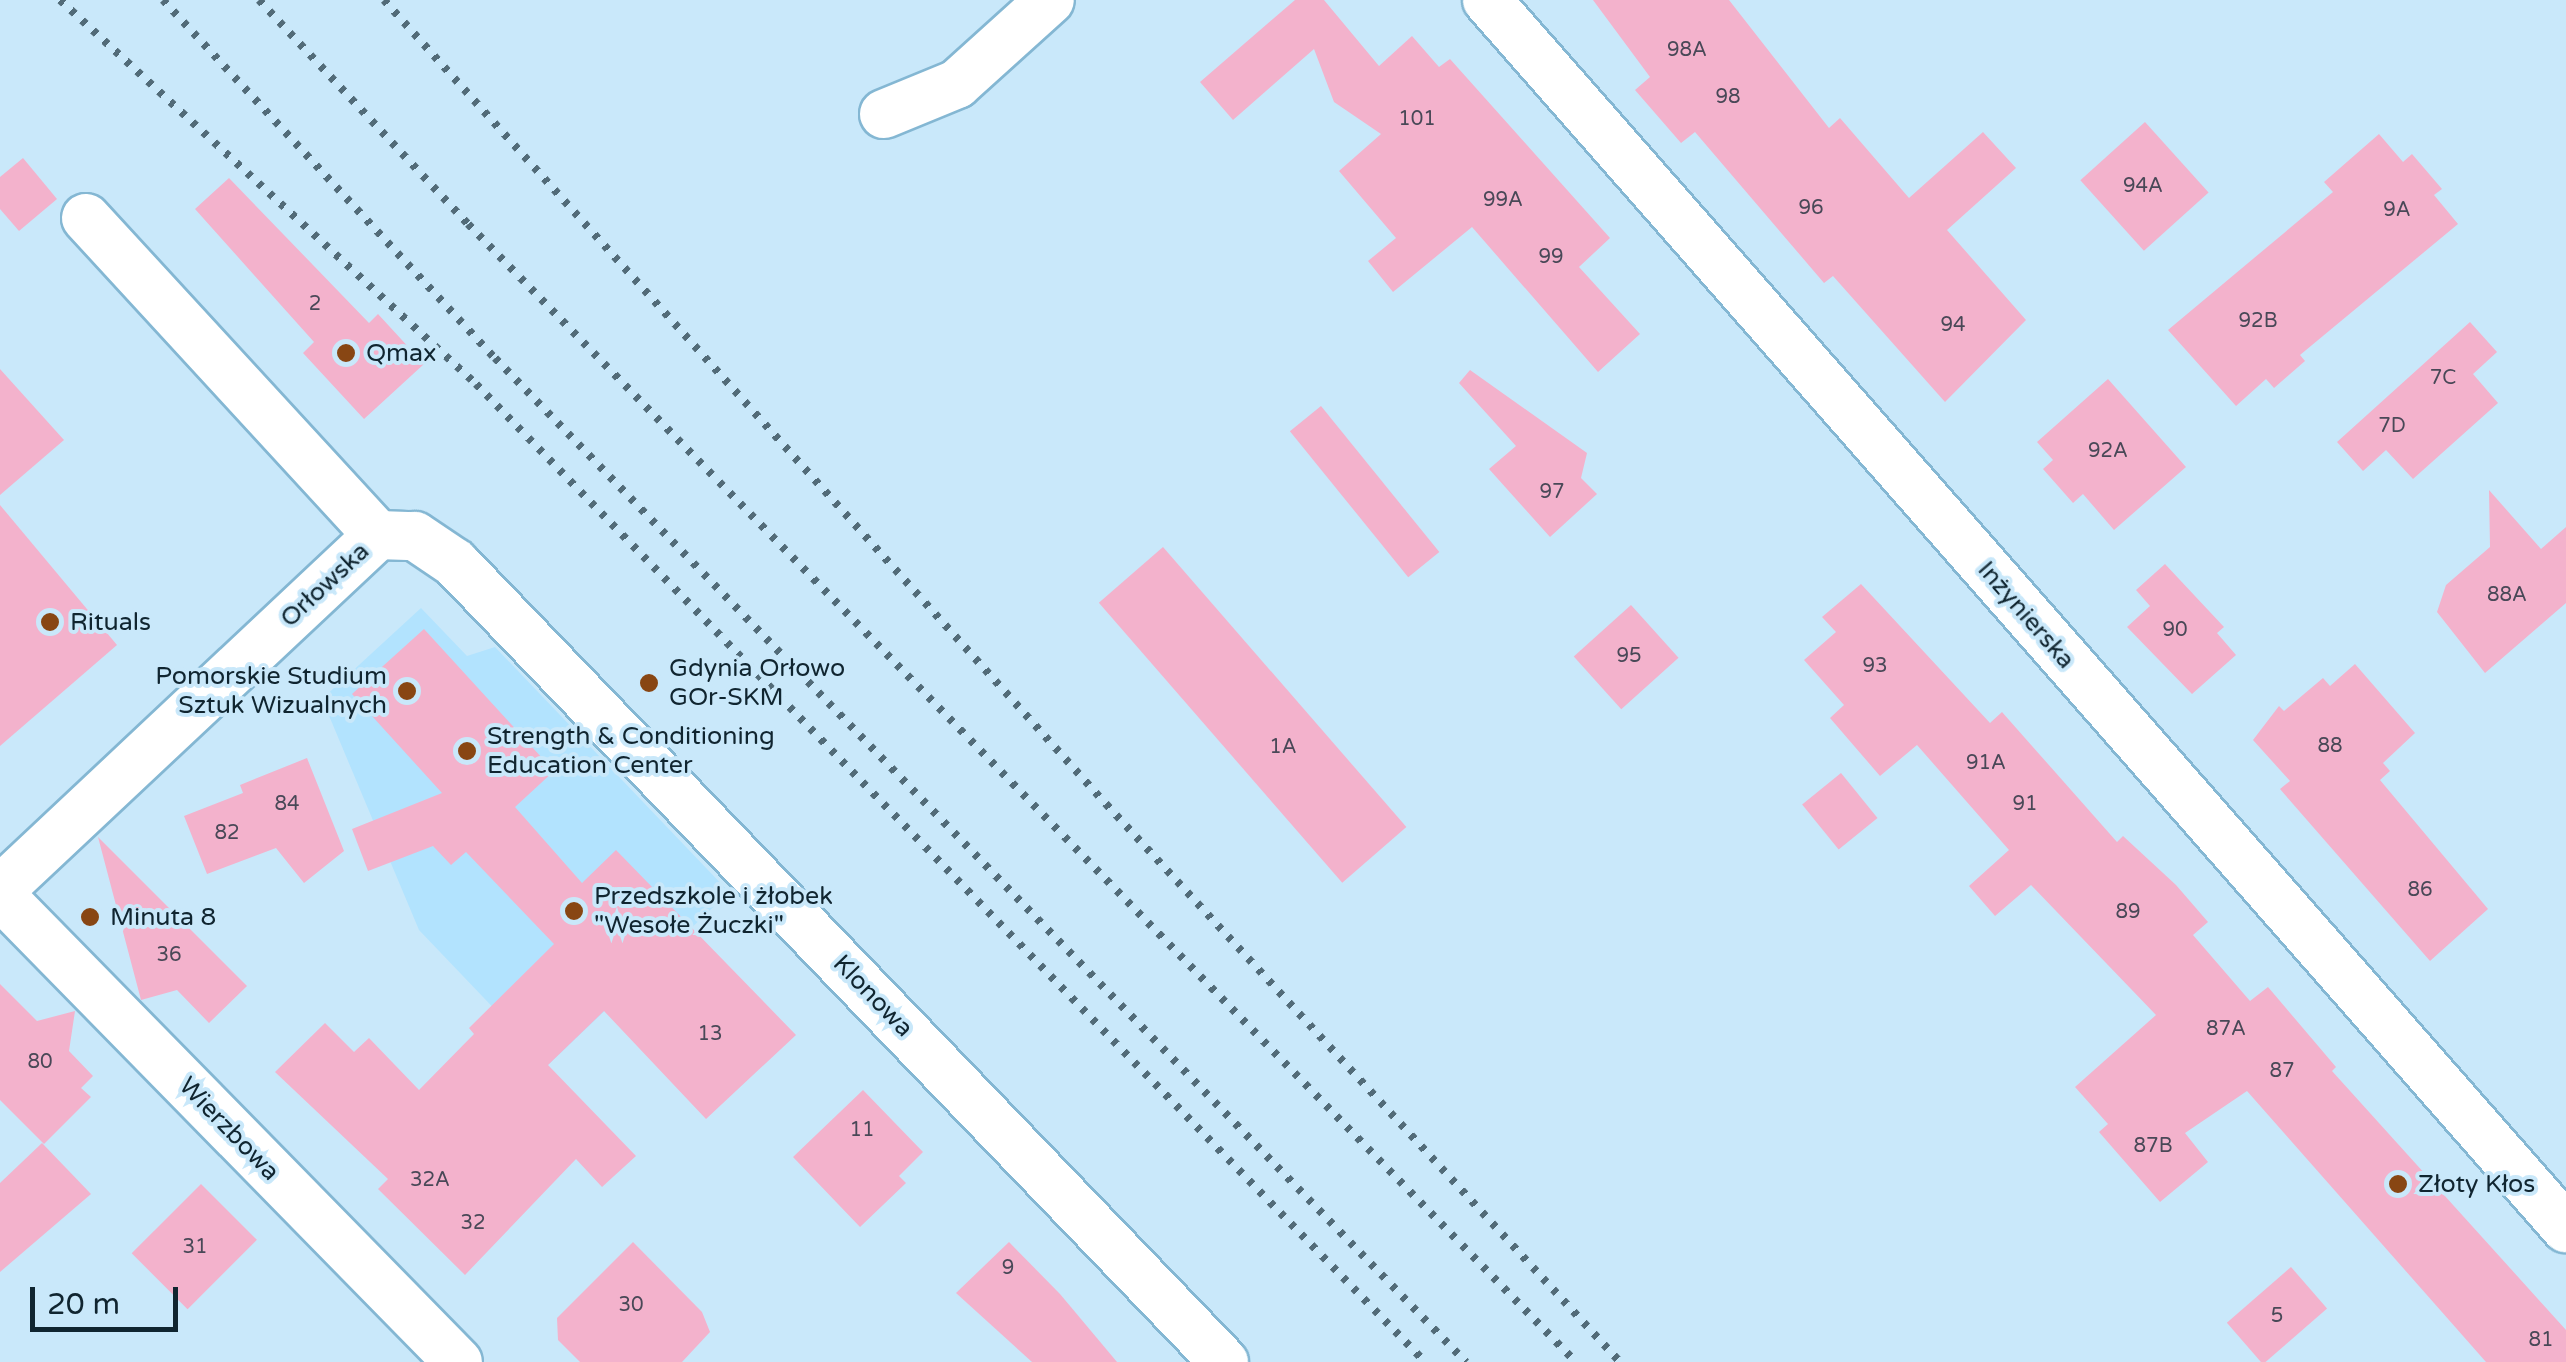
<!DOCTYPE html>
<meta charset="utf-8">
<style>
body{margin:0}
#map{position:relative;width:2566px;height:1362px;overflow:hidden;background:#c9e8fa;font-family:"Varela Round",sans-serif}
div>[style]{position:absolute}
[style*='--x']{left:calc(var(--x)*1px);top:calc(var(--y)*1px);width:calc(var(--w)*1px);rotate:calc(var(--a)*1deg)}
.built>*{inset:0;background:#b2e3fe}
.building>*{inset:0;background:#f3b2cc;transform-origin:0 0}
.roads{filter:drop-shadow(2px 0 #84b7d3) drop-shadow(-2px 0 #84b7d3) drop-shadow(0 2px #84b7d3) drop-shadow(0 -2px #84b7d3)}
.street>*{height:48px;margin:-24px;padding:0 24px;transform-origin:24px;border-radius:24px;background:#fff}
.rail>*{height:8px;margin-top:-4px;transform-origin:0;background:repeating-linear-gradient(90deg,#526b78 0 5px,transparent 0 15px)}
.dots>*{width:28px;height:28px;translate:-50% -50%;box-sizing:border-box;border:5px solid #c9e8fa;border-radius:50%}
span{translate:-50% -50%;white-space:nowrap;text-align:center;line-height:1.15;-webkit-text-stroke:8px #c9e8fa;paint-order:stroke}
.number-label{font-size:20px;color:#494857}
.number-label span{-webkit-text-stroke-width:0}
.poi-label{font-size:25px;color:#102530}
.left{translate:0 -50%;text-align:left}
.right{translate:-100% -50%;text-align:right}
.street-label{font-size:25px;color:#102530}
.scale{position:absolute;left:30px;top:1287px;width:148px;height:45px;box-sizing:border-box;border:5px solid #102530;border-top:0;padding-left:12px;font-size:30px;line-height:35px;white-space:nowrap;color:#102530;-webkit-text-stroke:8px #c9e8fa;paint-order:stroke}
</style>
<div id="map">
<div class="built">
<i style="clip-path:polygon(421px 608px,467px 656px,495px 647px,729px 892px,548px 1065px,419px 930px,322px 699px)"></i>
</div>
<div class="building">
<i style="clip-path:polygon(1295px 0,1324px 0,1379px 66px,1412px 36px,1439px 67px,1450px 59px,1610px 238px,1579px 267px,1640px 334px,1598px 372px,1472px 227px,1393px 292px,1368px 261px,1396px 238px,1339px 171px,1381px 134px,1334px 102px,1314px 49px,1233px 120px,1200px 82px)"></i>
<i style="clip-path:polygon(1593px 0,1729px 0,1829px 128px,1840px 118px,1909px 198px,1983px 132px,2016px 168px,1947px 230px,2026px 320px,1945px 402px,1833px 276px,1824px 283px,1695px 132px,1681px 143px,1635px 90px,1650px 77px)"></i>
<i style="left:2145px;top:122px;width:95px;height:87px;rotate:48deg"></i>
<i style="clip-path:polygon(2379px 134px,2403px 162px,2412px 154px,2442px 189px,2434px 195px,2458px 224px,2300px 355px,2305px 361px,2274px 388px,2266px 379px,2236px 406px,2168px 330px,2333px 192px,2324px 182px)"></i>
<i style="clip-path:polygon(23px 158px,57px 199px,19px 231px,0 209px,0 177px)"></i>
<i style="clip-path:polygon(229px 178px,369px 323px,378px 314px,424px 364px,364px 419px,303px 353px,314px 342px,195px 209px)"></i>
<i style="clip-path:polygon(2470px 322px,2497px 352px,2473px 374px,2498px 403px,2413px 479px,2386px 450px,2363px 471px,2337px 442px)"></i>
<i style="clip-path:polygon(0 369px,64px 440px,0 495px)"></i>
<i style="clip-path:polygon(1470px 370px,1587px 453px,1581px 478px,1597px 494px,1550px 537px,1489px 469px,1516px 446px,1459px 383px)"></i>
<i style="clip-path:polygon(2108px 379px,2186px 467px,2114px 530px,2083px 494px,2073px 503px,2043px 469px,2053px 460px,2037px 442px)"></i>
<i style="left:1321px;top:406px;width:188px;height:40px;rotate:51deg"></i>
<i style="clip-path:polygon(2489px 490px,2541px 549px,2566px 527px,2566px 603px,2485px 673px,2437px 612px,2446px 585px,2490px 547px)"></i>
<i style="clip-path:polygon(0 505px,117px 645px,0 746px)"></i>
<i style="left:1163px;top:547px;width:371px;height:85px;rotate:49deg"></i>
<i style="clip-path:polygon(2165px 564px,2224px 627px,2217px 633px,2236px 655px,2192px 694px,2127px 627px,2150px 606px,2136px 590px)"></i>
<i style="clip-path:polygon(1861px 584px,1990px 723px,2002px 712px,2117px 842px,2123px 836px,2176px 885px,2208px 922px,2193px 935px,2250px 1001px,2268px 987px,2336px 1067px,2332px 1071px,2566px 1330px,2566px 1362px,2486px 1362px,2247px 1091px,2185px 1133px,2208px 1162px,2160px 1202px,2099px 1132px,2108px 1124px,2075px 1087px,2156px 1015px,2031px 885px,1995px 916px,1969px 886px,2009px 850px,1917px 745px,1880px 776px,1830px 718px,1844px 705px,1804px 660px,1836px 632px,1822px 617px)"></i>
<i style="left:1631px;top:605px;width:71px;height:77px;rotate:48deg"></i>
<i style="clip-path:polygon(424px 629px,554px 771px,515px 807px,582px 883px,616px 850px,796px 1035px,706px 1119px,604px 1011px,548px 1065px,636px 1156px,602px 1187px,576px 1159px,465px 1275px,378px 1189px,388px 1179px,275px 1072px,325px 1023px,354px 1052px,369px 1038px,419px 1090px,474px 1034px,469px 1028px,554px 944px,466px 852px,451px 865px,433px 846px,368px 871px,352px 829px,442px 793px,352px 694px)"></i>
<i style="clip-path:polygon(2355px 664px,2415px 733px,2383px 763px,2390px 771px,2380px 780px,2488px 909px,2430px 961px,2280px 789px,2290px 781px,2253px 740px,2279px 706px,2284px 711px,2323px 678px,2330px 686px)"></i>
<i style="clip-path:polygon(307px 758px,344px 851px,304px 883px,276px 848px,207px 874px,184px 816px,243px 793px,240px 785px)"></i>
<i style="left:1841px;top:773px;width:58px;height:50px;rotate:51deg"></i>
<i style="clip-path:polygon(98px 837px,247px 986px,209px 1023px,177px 990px,141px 1000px)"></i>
<i style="clip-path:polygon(0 984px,37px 1021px,75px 1011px,69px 1051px,93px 1076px,81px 1088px,91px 1097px,44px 1144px,0 1100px)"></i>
<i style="clip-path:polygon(863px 1090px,923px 1152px,899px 1176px,906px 1183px,860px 1227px,793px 1157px)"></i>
<i style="clip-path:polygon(42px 1143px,91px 1194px,0 1272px,0 1183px)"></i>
<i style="left:201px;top:1184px;width:79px;height:98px;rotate:45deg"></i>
<i style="clip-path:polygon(633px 1242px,702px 1312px,710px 1332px,682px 1362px,580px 1362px,558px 1340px,557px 1318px)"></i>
<i style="clip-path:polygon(1009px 1242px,1060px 1294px,1117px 1362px,1032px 1362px,956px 1293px)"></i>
<i style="left:2291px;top:1267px;width:55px;height:85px;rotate:49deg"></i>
</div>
<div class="roads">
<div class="street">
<i style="--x:1487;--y:0;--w:1635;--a:48.7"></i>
<i style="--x:884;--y:114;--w:79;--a:-22.3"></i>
<i style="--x:957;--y:84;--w:125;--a:-42.1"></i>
<i style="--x:86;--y:218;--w:431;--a:47.4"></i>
<i style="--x:378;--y:535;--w:37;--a:2"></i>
<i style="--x:415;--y:536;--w:48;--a:34"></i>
<i style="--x:455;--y:563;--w:1109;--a:46.1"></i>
<i style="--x:0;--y:890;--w:519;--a:-43.2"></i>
<i style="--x:0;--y:895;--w:654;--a:45.56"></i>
</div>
</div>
<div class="rail">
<i style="--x:60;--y:0;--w:566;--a:42.71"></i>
<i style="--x:476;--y:384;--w:1363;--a:45.86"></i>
<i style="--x:163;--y:0;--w:488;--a:47.2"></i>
<i style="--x:495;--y:358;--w:1397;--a:45.96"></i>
<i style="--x:259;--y:0;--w:306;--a:47"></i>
<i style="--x:468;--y:224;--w:1588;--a:45.77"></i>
<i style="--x:384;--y:0;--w:1081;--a:48.08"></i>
<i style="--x:1106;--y:804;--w:759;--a:47.35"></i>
</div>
<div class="dots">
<i style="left:346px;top:353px;background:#884613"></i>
<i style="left:50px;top:622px;background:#884613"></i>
<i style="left:649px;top:683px;background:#884613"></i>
<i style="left:407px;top:691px;background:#884613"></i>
<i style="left:467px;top:751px;background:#884613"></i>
<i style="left:574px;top:911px;background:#884613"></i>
<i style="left:90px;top:917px;background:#884613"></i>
<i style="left:2398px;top:1184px;background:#884613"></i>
</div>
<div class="number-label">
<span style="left:1687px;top:50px">98A</span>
<span style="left:1728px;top:97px">98</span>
<span style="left:1417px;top:119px">101</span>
<span style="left:2143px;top:186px">94A</span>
<span style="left:1503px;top:200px">99A</span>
<span style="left:1811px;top:208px">96</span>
<span style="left:2397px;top:210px">9A</span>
<span style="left:1551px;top:257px">99</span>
<span style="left:315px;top:304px">2</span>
<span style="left:2258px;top:321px">92B</span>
<span style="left:1953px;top:325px">94</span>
<span style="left:2443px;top:378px">7C</span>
<span style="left:2392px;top:426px">7D</span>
<span style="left:2108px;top:451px">92A</span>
<span style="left:1552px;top:492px">97</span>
<span style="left:2507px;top:595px">88A</span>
<span style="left:2175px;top:630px">90</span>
<span style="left:1629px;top:656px">95</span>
<span style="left:1875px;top:666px">93</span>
<span style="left:2330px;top:746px">88</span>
<span style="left:1283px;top:747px">1A</span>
<span style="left:1986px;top:763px">91A</span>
<span style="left:287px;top:804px">84</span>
<span style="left:2025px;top:804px">91</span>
<span style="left:227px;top:833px">82</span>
<span style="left:2420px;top:890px">86</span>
<span style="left:2128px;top:912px">89</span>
<span style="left:169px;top:955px">36</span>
<span style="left:2226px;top:1029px">87A</span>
<span style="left:710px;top:1034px">13</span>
<span style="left:40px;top:1062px">80</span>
<span style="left:2282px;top:1071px">87</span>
<span style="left:862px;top:1130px">11</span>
<span style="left:2153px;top:1146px">87B</span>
<span style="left:430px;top:1180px">32A</span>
<span style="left:473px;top:1223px">32</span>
<span style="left:195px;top:1247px">31</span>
<span style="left:1008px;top:1268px">9</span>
<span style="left:631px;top:1305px">30</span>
<span style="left:2277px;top:1316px">5</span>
<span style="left:2541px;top:1340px">81</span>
</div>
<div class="poi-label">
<span class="left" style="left:366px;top:353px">Qmax</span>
<span class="left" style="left:70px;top:622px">Rituals</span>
<span class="left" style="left:669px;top:683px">Gdynia Orłowo<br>GOr-SKM</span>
<span class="right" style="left:387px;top:691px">Pomorskie Studium<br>Sztuk Wizualnych</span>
<span class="left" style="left:487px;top:751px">Strength &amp; Conditioning<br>Education Center</span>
<span class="left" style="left:594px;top:911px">Przedszkole i żłobek<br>"Wesołe Żuczki"</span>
<span class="left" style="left:110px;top:917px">Minuta 8</span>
<span class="left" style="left:2418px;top:1184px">Złoty Kłos</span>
</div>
<div class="street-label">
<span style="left:325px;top:585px;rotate:-43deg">Orłowska</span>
<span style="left:2026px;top:615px;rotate:49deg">Inżynierska</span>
<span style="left:873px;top:996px;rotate:46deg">Klonowa</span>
<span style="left:229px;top:1129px;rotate:46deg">Wierzbowa</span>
</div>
<div class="scale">20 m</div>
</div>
